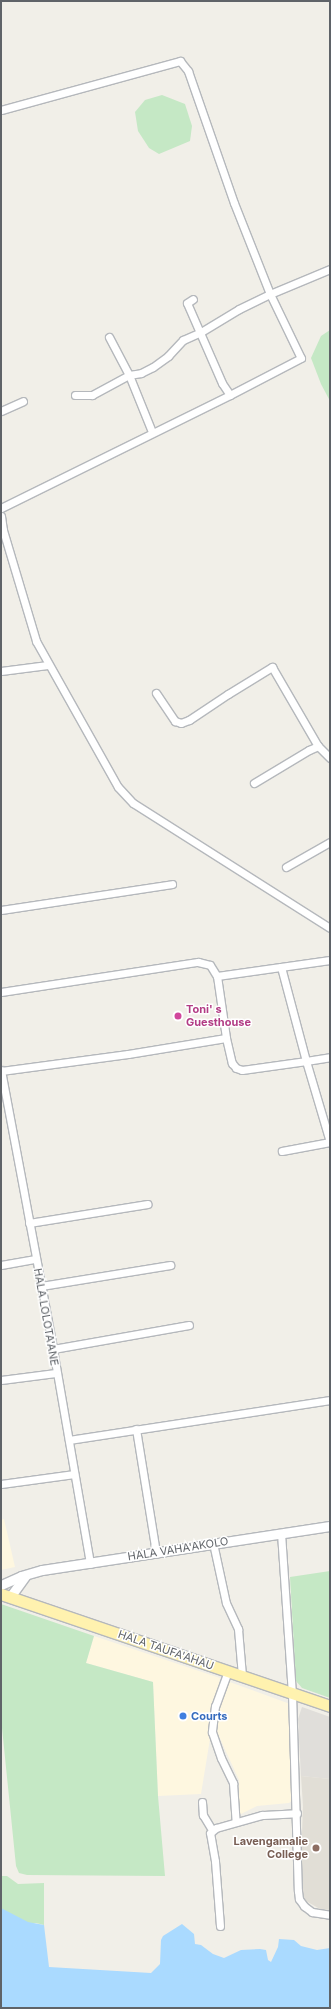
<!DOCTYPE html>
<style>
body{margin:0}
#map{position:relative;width:331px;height:2009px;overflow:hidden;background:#f1efe8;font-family:Inter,sans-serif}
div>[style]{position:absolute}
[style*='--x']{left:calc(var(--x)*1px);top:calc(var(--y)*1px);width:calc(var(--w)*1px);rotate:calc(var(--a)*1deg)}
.commercial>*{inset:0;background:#fef7e0}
.industrial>*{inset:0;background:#e0deda}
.education>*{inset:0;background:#e1ded6}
.green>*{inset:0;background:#c5e8c5}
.water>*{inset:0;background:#aadaff}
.roads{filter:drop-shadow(1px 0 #b5b8bc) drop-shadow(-1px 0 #b5b8bc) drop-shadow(0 1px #b5b8bc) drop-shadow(0 -1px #b5b8bc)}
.minor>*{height:7px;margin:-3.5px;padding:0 3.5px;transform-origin:3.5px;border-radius:3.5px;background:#fff}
.secondary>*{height:9px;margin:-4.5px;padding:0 4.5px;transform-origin:4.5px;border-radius:4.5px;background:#fff}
.primary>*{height:11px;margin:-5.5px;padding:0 5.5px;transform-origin:5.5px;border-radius:5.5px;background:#fff2af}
.dots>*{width:11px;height:11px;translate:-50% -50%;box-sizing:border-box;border:2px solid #fff;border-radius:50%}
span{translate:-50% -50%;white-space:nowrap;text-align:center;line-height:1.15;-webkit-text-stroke:3px #fff;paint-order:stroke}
.hotel-label{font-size:11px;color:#b23c85;font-weight:700}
.left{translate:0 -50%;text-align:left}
.street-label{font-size:11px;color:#5f6368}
.shop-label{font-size:11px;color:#366cbe;font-weight:700}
.education-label{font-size:11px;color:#785e54;font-weight:700}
.right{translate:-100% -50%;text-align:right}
.frame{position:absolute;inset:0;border:2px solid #5f6368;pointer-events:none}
</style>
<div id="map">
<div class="commercial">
<i style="clip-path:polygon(4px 1519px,15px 1567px,1px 1570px,1px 1520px)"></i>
<i style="clip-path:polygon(94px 1636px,220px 1678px,201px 1794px,158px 1796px,153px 1682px,86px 1663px)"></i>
<i style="clip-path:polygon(227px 1681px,290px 1704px,295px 1798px,289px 1803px,257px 1806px,239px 1815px,239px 1780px,217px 1732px,221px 1701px)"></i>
</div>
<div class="industrial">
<i style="clip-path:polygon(302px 1707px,330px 1717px,330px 1779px,301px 1776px,298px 1719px)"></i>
</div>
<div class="education">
<i style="clip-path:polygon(301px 1776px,330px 1779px,330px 1910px,320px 1909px,306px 1901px,300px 1890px,303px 1806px)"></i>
</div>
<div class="green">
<i style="clip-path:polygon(162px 95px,185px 104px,192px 126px,190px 141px,159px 154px,149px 148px,138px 131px,135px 112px,145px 100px)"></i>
<i style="clip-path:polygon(330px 330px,330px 401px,321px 384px,311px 358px,321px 336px)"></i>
<i style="clip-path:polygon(330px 1571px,330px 1698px,302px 1688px,296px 1681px,290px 1577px)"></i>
<i style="clip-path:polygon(1px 1604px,94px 1636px,86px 1663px,153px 1682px,158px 1796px,165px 1876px,27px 1875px,19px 1873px,16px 1866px,1px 1718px)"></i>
<i style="clip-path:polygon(1px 1876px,7px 1876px,18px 1884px,44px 1883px,44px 1925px,36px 1923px,1px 1926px)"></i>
</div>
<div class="water">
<i style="clip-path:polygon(1px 1908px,28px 1922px,44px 1925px,49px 1967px,151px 1973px,160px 1964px,161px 1940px,163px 1936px,182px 1924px,194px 1934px,195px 1944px,201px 1945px,213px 1954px,224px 1958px,241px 1950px,260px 1949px,266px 1950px,268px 1960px,271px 1962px,278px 1947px,279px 1939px,294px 1940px,301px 1946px,317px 1950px,330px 1948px,330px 2008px,1px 2008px)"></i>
</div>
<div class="roads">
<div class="minor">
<i style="--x:1;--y:110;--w:186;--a:-15.3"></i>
<i style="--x:180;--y:61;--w:13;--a:51"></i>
<i style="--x:188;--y:71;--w:140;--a:70.8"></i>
<i style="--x:234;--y:203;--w:98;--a:68.4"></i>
<i style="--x:270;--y:294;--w:71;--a:64.2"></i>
<i style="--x:301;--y:358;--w:80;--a:152.5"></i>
<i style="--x:230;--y:395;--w:14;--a:-124"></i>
<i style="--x:222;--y:383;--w:87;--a:-113.6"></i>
<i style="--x:187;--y:303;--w:7;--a:-34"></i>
<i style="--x:109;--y:337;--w:43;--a:62.2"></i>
<i style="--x:129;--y:375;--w:61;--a:68"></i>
<i style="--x:75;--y:395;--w:17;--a:0"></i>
<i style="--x:92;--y:395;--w:42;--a:-28.4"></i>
<i style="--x:129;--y:375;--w:12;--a:-9"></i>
<i style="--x:141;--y:373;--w:13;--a:-27"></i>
<i style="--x:153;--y:367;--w:19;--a:-36"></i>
<i style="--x:168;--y:356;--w:22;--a:-47"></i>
<i style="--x:183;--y:340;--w:20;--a:-24"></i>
<i style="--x:201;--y:332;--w:44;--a:-31.2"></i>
<i style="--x:239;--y:309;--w:34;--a:-26"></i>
<i style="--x:270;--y:294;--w:65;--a:-22.6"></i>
<i style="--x:1;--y:411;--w:24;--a:-24"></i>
<i style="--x:1;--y:508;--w:255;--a:-26.3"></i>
<i style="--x:1;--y:516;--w:14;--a:82"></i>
<i style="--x:3;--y:530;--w:116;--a:73.4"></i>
<i style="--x:36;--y:641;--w:167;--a:60.7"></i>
<i style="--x:118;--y:787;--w:22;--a:47"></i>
<i style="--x:133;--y:803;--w:233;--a:32.4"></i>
<i style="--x:1;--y:671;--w:47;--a:-7.3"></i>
<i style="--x:156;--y:693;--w:34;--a:56"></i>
<i style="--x:175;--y:721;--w:6;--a:18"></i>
<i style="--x:181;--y:723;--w:9;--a:-21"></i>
<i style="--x:189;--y:720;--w:47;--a:-33.7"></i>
<i style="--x:228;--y:694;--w:52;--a:-31.5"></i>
<i style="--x:272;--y:667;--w:91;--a:59.8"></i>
<i style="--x:254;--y:783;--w:64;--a:-31"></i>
<i style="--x:309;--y:750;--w:10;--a:-24"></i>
<i style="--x:318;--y:746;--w:17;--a:45"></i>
<i style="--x:286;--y:867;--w:51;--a:-29.6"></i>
<i style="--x:1;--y:910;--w:173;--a:-8.6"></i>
<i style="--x:281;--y:967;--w:97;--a:75.1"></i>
<i style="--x:306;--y:1061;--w:24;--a:-9"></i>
<i style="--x:217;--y:976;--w:63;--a:81.7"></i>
<i style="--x:226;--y:1038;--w:26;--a:77"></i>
<i style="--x:232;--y:1063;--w:6;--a:51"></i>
<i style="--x:236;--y:1068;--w:6;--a:18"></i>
<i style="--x:242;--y:1070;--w:65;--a:-8"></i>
<i style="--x:306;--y:1061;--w:84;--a:73.5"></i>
<i style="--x:330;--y:1142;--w:49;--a:169.4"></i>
<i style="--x:1;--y:992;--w:199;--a:-8.7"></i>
<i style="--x:198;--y:962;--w:12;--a:14"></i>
<i style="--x:210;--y:965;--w:13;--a:58"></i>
<i style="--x:217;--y:976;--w:114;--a:-8.1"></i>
<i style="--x:1;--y:1070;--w:284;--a:79.4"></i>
<i style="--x:53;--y:1349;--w:218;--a:80.2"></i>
<i style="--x:1;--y:1071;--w:128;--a:-7.6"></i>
<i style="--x:128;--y:1054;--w:99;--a:-9.3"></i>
<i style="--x:29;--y:1223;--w:120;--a:-9.1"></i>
<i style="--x:1;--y:1265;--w:35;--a:-10"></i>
<i style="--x:41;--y:1286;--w:131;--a:-9.2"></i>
<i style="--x:53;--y:1349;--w:138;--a:-10"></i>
<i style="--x:1;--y:1380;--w:55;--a:-7.3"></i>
<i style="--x:136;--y:1429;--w:126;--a:80.8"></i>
<i style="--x:69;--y:1440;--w:264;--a:-8.7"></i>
<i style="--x:1;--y:1484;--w:74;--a:-7.8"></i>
<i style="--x:281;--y:1533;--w:160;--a:86.1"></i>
<i style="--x:292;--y:1693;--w:198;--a:88.3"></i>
<i style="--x:298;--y:1891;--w:8;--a:83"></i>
<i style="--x:299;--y:1899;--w:9;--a:54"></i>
<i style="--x:304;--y:1906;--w:10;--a:37"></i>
<i style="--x:312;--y:1912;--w:18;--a:9"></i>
<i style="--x:213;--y:1543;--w:61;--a:77.8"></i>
<i style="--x:226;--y:1603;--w:29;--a:65"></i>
<i style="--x:238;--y:1629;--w:47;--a:85.1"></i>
<i style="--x:228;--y:1671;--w:37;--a:110"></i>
<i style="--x:215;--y:1706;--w:26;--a:97"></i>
<i style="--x:212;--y:1732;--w:28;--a:71"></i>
<i style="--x:221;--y:1758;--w:28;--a:64"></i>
<i style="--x:233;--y:1783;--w:39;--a:86"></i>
<i style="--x:202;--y:1802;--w:13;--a:86"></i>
<i style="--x:203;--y:1815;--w:17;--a:59"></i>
<i style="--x:220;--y:1926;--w:65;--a:-94.4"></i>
<i style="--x:215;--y:1861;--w:28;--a:-100"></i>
<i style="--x:210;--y:1833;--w:8;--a:-40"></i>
<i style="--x:216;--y:1828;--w:48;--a:-15.8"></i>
<i style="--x:262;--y:1815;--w:35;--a:-3"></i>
</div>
<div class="secondary">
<i style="--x:1;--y:1585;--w:22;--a:-24"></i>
<i style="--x:21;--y:1576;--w:22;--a:-16"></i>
<i style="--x:42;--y:1570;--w:291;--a:-8.7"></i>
<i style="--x:10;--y:1597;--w:27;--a:-54"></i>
</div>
<div class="primary">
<i style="--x:1;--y:1594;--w:348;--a:18.8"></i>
</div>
</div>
<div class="dots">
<i style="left:178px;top:1016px;background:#d1479c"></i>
<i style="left:183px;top:1716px;background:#3f7fe0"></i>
<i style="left:316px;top:1848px;background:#8d6e63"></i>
</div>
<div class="hotel-label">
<span class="left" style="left:186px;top:1016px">Toni' s<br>Guesthouse</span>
</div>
<div class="street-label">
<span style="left:46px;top:1317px;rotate:80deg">HALA LOLOTA'ANE</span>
<span style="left:178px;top:1549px;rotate:-9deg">HALA VAHA'AKOLO</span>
<span style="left:166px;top:1650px;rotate:19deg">HALA TAUFA'AHAU</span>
</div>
<div class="shop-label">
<span class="left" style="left:191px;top:1716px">Courts</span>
</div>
<div class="education-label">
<span class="right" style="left:308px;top:1848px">Lavengamalie<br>College</span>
</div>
<div class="frame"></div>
</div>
